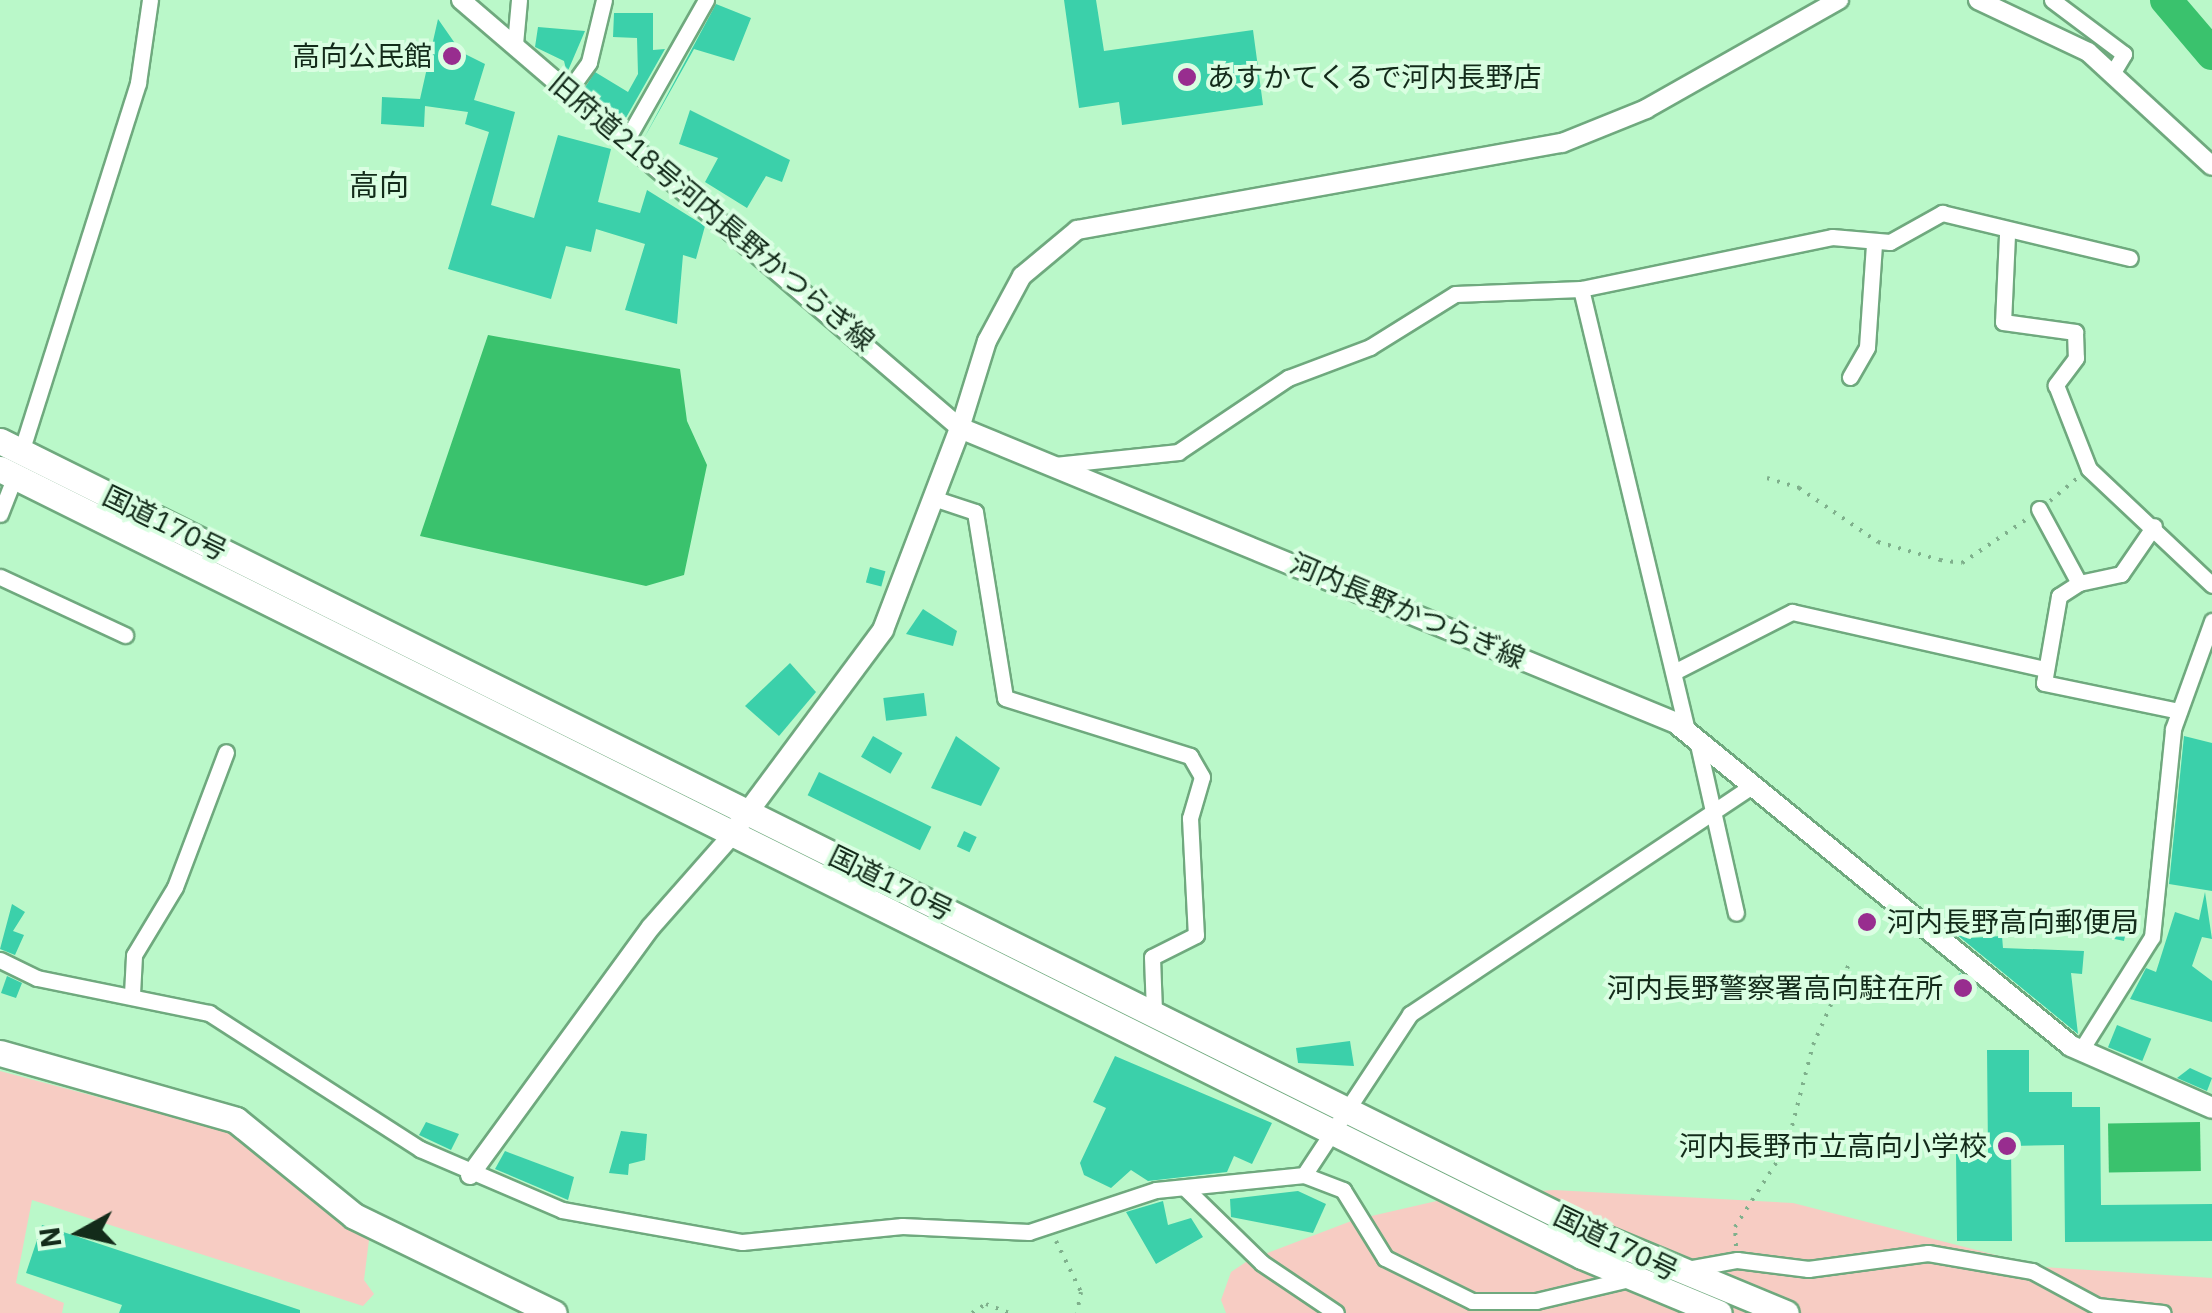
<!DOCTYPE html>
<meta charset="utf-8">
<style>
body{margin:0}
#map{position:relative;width:2212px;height:1313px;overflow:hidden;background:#baf8c9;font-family:"IBM Plex Sans","Noto Sans JP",sans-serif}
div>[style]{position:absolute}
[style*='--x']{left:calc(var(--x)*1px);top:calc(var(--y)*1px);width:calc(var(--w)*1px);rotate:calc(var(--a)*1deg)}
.green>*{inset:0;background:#f7ccc3}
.water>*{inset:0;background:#3ac26d;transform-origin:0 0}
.river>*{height:32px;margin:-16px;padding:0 16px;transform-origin:16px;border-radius:16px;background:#3ac26d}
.building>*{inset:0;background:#3bd0aa;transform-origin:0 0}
.path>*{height:4px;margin-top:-2px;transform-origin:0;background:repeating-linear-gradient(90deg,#7fb08c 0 2.5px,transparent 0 10.5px)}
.roads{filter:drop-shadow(2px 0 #6fa97e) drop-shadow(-2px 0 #6fa97e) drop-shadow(0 2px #6fa97e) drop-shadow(0 -2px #6fa97e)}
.minor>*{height:15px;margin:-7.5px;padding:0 7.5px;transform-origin:7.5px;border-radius:7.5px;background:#fff}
.tertiary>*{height:18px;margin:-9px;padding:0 9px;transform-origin:9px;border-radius:9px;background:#fff}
.secondary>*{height:20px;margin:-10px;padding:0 10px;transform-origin:10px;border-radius:10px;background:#fff}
.trunk>*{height:25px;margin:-12.5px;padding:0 12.5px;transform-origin:12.5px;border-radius:12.5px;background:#fff}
.dots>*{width:28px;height:28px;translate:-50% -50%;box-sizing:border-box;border:5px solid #dafee2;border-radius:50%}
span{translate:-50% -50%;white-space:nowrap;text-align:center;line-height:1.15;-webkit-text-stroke:8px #dafee2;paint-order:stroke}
.poi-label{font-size:28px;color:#132b1a}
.right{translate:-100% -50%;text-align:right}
.left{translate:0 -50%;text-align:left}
.street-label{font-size:28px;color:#132b1a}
.neighbourhood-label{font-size:30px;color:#132b1a}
.north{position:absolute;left:30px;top:1183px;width:100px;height:100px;-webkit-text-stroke:8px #dafee2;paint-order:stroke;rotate:262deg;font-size:28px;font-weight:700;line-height:40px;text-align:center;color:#132b1a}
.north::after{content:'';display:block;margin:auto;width:35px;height:45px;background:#132b1a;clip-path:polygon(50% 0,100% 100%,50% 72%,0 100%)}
</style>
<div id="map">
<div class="green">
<i style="clip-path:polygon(0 1071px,237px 1134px,369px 1240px,364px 1280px,374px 1294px,363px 1306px,32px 1200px,16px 1283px,64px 1303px,62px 1313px,0 1313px)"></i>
<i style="clip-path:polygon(1554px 1190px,1793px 1203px,2043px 1267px,2212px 1278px,2212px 1313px,1226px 1313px,1221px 1300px,1231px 1272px,1249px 1260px,1354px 1220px,1454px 1197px)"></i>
</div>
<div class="water">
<i style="clip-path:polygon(488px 335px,680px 369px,687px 421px,707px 465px,684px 575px,646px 586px,420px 536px)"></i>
<i style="left:2200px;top:1122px;width:49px;height:92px;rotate:89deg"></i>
</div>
<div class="river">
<i style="--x:2166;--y:0;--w:71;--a:49.6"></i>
</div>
<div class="building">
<i style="clip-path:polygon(1064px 0,1096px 0,1104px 51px,1253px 30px,1263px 105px,1122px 125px,1119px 102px,1079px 108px)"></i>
<i style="clip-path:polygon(716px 4px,751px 18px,734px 61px,694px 49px,643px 140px)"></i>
<i style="clip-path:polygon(614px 13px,653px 13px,653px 50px,665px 49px,623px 123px,584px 89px,595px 72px,628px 92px,638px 74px,637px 38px,613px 37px)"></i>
<i style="clip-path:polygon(438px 19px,461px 52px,485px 64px,474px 100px,515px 112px,491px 205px,534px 218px,558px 135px,611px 149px,598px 202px,640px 213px,647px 190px,705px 226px,696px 259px,683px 255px,677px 324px,625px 310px,645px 244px,596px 229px,591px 252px,566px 246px,551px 299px,448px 269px,489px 132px,465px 124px,468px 112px,425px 106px,424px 127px,381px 124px,382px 97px,420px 99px)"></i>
<i style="clip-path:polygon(538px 27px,585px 31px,567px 73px,564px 61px,535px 47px)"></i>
<i style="clip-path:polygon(690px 110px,790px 160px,782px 182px,766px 176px,747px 208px,705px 182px,718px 158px,679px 144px)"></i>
<i style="left:870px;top:567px;width:16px;height:16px;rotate:15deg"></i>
<i style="clip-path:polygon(923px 609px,957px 631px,953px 646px,906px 634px)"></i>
<i style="clip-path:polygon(790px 663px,816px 692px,779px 736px,745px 706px)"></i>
<i style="left:924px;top:693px;width:23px;height:41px;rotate:83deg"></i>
<i style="left:873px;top:736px;width:34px;height:24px;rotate:30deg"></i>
<i style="clip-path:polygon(956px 736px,1000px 768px,981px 806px,931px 788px)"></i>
<i style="clip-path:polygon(2184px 736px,2212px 743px,2212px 891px,2169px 884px)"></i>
<i style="left:819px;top:772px;width:125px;height:26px;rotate:26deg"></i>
<i style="left:964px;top:831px;width:14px;height:17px;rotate:25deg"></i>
<i style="clip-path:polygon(2205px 892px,2212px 939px,2202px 937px,2192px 966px,2212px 981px,2212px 1022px,2130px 999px,2146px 968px,2156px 972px,2175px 912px,2199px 920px)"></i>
<i style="clip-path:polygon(12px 904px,25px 912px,13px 931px,24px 935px,15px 955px,0 949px)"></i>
<i style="clip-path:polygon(2104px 917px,2127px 926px,2124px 941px,2101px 936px)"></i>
<i style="clip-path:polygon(1960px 929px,1969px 938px,2002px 936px,2003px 948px,2084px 951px,2082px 974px,2071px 973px,2078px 1034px,1956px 934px)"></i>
<i style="left:1960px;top:973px;width:23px;height:17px;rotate:40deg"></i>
<i style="clip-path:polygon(7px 976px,22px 983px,16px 998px,1px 993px)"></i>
<i style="left:2117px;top:1025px;width:37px;height:24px;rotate:22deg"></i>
<i style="clip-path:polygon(1350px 1041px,1354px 1066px,1298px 1063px,1296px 1048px)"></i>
<i style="clip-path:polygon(1987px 1050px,2029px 1050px,2029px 1092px,2072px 1092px,2072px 1107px,2100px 1107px,2101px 1205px,2212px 1204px,2212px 1241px,2065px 1242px,2064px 1145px,2011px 1146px,2012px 1241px,1957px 1241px,1956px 1154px,1988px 1153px)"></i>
<i style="clip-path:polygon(1115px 1056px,1272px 1123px,1252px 1164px,1234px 1156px,1227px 1172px,1148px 1181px,1131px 1170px,1111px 1188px,1084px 1175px,1080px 1163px,1106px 1108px,1093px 1102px)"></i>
<i style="clip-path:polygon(2190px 1068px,2212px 1078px,2207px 1091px,2177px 1078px)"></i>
<i style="clip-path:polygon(426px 1122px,459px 1134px,451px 1150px,419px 1135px)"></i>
<i style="clip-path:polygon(621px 1131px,647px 1134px,645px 1160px,629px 1164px,628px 1175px,609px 1173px)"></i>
<i style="clip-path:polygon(505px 1151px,574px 1177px,568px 1200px,495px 1169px)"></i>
<i style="clip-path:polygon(1298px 1191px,1326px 1204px,1313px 1233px,1231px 1217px,1230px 1199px)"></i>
<i style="clip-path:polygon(1163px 1201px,1168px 1225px,1191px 1218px,1203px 1237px,1156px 1264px,1126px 1212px)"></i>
<i style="clip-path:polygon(42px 1225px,300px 1310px,300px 1313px,119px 1313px,122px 1305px,26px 1273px)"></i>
</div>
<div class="path">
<i style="--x:1767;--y:478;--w:34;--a:17"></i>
<i style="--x:1799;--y:488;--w:96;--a:34.4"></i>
<i style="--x:1878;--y:542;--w:65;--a:16.2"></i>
<i style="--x:1940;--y:560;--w:22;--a:8"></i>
<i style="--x:1962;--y:563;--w:78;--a:-34.1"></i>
<i style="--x:2050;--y:501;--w:35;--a:-40"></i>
<i style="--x:1056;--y:1241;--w:57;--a:63.9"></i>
<i style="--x:1081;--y:1292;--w:21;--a:101"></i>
<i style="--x:1736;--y:1246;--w:19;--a:-93"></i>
<i style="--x:1735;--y:1227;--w:96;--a:-57.3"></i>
<i style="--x:1787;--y:1146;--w:104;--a:-75.6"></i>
<i style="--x:1813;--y:1045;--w:91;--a:-66"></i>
<i style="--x:972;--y:1313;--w:17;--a:-33"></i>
<i style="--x:986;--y:1304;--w:26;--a:21"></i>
</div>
<div class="roads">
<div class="minor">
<i style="--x:2052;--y:0;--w:90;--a:36.9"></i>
<i style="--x:2124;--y:54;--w:23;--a:121"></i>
<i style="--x:515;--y:44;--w:44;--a:-84.8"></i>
<i style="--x:569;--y:90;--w:34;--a:-54"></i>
<i style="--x:589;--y:62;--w:64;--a:-76.4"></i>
<i style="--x:627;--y:139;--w:160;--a:-60.4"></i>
<i style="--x:2007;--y:235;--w:87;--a:92.6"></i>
<i style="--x:2003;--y:322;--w:73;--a:7.9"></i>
<i style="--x:2075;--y:332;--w:26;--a:88"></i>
<i style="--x:2076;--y:358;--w:34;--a:127"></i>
<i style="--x:2056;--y:385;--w:90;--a:68.6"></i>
<i style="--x:2089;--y:469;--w:169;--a:43.3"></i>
<i style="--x:1581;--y:289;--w:456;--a:76.5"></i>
<i style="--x:1850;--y:377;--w:34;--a:-60"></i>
<i style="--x:1867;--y:347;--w:103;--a:-86.1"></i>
<i style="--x:21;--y:452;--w:387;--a:-72.4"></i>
<i style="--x:138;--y:83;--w:84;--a:-81.8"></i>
<i style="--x:1055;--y:465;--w:124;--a:-6"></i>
<i style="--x:1178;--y:452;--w:133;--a:-33.9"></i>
<i style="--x:1288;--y:378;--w:88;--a:-20.7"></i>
<i style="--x:1370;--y:347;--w:100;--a:-31.9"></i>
<i style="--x:1455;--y:294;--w:126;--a:-2.3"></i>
<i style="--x:1581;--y:289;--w:256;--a:-11.7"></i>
<i style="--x:1832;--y:237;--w:58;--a:4.9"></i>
<i style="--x:1890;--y:242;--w:60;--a:-29.1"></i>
<i style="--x:1942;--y:213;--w:193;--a:13.5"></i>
<i style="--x:936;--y:499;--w:41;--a:18.4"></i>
<i style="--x:975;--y:512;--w:188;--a:80.8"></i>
<i style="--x:1005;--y:698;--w:194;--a:17.4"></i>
<i style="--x:1190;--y:756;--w:24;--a:60"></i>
<i style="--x:1202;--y:777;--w:43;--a:106.3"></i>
<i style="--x:1190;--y:818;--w:117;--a:87.1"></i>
<i style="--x:1196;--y:935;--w:49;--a:153.4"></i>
<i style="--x:1152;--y:957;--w:55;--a:87.9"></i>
<i style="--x:2039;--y:509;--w:84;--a:61.6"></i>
<i style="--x:2079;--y:583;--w:24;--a:147"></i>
<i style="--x:2059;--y:596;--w:88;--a:99.8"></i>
<i style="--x:2044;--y:683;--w:138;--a:11.7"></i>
<i style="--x:0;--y:514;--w:41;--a:-68.5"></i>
<i style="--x:0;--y:577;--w:138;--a:24.9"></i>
<i style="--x:2079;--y:583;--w:43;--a:-12.1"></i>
<i style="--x:2121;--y:574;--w:58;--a:-55.5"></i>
<i style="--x:1678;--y:670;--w:128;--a:-27"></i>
<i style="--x:1792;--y:612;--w:258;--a:12.7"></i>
<i style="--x:1697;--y:740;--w:177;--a:77.3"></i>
<i style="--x:0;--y:960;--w:41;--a:25.9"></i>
<i style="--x:37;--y:978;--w:176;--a:11.5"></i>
<i style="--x:209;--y:1013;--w:251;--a:32.8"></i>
<i style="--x:420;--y:1149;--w:155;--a:23.2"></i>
<i style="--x:562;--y:1210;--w:183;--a:10.1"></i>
<i style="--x:742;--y:1242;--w:161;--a:-5.7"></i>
<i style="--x:902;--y:1226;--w:127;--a:2.7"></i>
<i style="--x:1029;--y:1232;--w:134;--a:-18.3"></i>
<i style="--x:1156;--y:1190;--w:149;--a:-5.8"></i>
<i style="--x:1304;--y:1175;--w:193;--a:-56.6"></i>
<i style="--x:1410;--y:1014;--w:411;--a:-33.7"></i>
<i style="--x:132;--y:994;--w:39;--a:-87"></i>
<i style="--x:134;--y:955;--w:79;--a:-58.9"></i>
<i style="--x:175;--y:887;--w:144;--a:-69.3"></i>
<i style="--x:2081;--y:1050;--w:133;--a:-57.9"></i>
<i style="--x:2152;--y:937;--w:209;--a:-84.2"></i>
<i style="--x:2173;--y:729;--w:115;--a:-70.1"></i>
<i style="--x:1304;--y:1175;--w:42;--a:21"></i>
<i style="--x:1343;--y:1190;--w:80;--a:58.3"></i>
<i style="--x:1385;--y:1258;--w:97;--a:26.3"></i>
<i style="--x:1472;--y:1301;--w:64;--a:0"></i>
<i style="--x:1536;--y:1301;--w:96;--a:-13.3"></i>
<i style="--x:1185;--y:1188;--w:107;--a:44.2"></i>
<i style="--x:1262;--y:1263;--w:89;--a:34"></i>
<i style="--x:1687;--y:1269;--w:51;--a:-10.2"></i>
<i style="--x:1737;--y:1260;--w:72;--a:7.2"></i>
<i style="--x:1808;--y:1269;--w:121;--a:-7.6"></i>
<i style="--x:1928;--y:1253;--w:106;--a:9.8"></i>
<i style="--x:2032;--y:1271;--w:74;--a:28.3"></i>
<i style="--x:2097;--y:1306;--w:66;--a:6.1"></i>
</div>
<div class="tertiary">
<i style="--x:461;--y:0;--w:657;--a:40.62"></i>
<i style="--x:960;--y:428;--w:91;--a:-72.8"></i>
<i style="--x:987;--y:341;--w:74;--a:-61.7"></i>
<i style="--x:1022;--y:276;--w:72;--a:-39.9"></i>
<i style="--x:1077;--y:230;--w:493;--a:-10.2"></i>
<i style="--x:1562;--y:143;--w:91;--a:-22"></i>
<i style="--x:1646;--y:109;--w:222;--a:-29.5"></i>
<i style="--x:1978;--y:0;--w:122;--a:25.3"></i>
<i style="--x:2088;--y:52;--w:168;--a:42.6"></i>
<i style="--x:470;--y:1175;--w:307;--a:-53.9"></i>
<i style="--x:651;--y:927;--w:123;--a:-48.6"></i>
</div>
<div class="secondary">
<i style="--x:739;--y:824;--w:242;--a:-53.4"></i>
<i style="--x:883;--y:630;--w:216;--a:-69.1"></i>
<i style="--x:960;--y:428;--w:774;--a:22.39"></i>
<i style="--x:1676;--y:723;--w:510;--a:39.27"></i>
<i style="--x:2071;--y:1046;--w:154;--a:23.7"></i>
</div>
<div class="trunk">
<i style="--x:0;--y:441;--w:1787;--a:26.42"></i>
<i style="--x:1600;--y:1236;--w:201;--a:22.5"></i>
<i style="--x:0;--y:469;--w:1767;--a:26.45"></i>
<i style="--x:1582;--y:1256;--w:148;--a:22.6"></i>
<i style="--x:0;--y:1053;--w:245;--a:15.8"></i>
<i style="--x:236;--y:1120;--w:152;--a:39.1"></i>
<i style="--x:354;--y:1216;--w:222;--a:25.9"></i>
</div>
</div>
<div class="dots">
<i style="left:452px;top:56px;background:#982d8f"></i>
<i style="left:1187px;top:77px;background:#982d8f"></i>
<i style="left:1867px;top:922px;background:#982d8f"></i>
<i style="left:1963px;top:988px;background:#982d8f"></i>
<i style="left:2007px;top:1146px;background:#982d8f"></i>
</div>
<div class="poi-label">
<span class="right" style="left:432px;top:56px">高向公民館</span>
<span class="left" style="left:1207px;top:77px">あすかてくるで河内長野店</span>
<span class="left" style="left:1887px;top:922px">河内長野高向郵便局</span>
<span class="right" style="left:1943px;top:988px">河内長野警察署高向駐在所</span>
<span class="right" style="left:1987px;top:1146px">河内長野市立高向小学校</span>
</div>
<div class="street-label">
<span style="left:712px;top:212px;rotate:40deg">旧府道218号河内長野かつらぎ線</span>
<span style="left:165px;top:523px;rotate:26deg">国道170号</span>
<span style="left:1408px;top:611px;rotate:23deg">河内長野かつらぎ線</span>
<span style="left:891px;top:883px;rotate:26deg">国道170号</span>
<span style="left:1616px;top:1243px;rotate:26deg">国道170号</span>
</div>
<div class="neighbourhood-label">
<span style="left:379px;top:185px">高向</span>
</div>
<div class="north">N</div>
</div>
